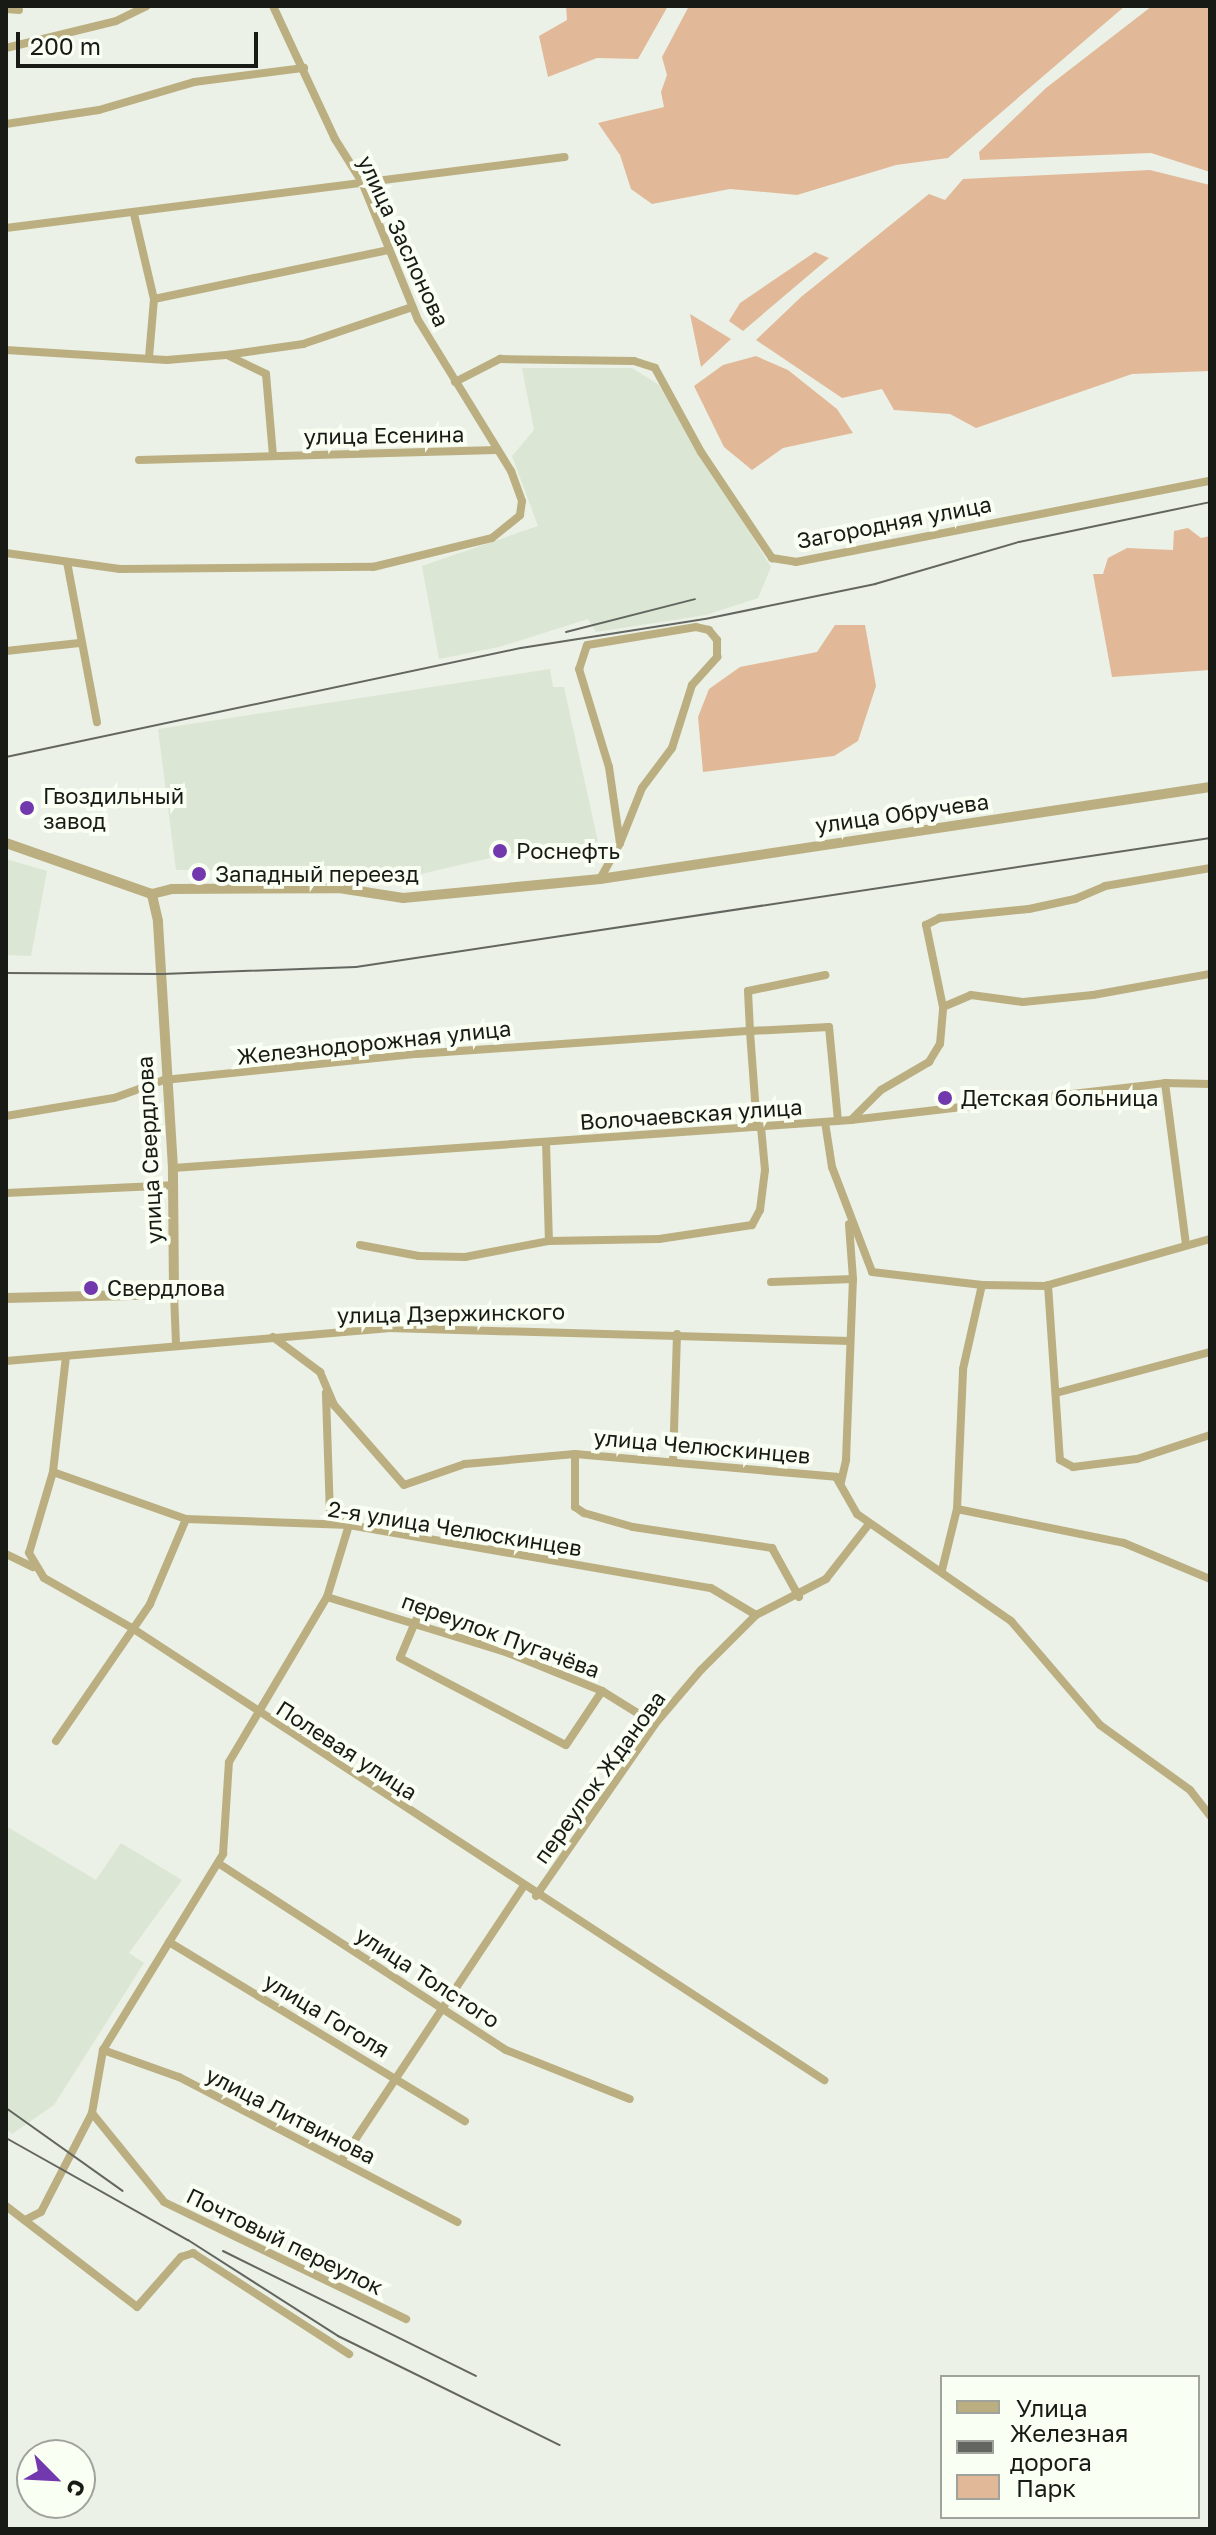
<!DOCTYPE html>
<meta charset="utf-8">
<style>
body{margin:0}
#map{position:relative;width:1216px;height:2535px;overflow:hidden;background:#ebf1e6;font-family:"Golos Text",sans-serif}
div>[style]{position:absolute}
[style*='--x']{left:calc(var(--x)*1px);top:calc(var(--y)*1px);width:calc(var(--w)*1px);rotate:calc(var(--a)*1deg)}
.built>*{inset:0;background:#dce6d4}
.green>*{inset:0;background:#e1b999}
.minor>*{height:8px;margin:-4px;padding:0 4px;transform-origin:4px;border-radius:4px;background:#bbaf81}
.tertiary>*{height:10px;margin:-5px;padding:0 5px;transform-origin:5px;border-radius:5px;background:#bbaf81}
.rail>*{height:2px;margin:-1px;padding:0 1px;transform-origin:1px;border-radius:1px;background:#636660}
.dots>*{width:22px;height:22px;translate:-50% -50%;box-sizing:border-box;border:4px solid #f9fff3;border-radius:50%}
span{translate:-50% -50%;white-space:nowrap;text-align:center;line-height:1.15;-webkit-text-stroke:8px #f9fff3;paint-order:stroke}
.street-label{font-size:22px;color:#181a16}
.poi-label{font-size:22px;color:#181a16}
.left{translate:0 -50%;text-align:left}
.frame{position:absolute;inset:0;border:8px solid #181a16;pointer-events:none}
.legend{position:absolute;left:940px;top:2375px;width:260px;height:144px;box-sizing:border-box;background:#f9fff3;border:2px solid #9fa39b;margin:0;padding:10px 14px;list-style:none;font-size:24px;color:#181a16}
.legend li{display:flex;align-items:center;gap:16px;height:40px}
.legend b{width:40px;border:2px solid #9fa39b}
.north{position:absolute;left:16px;top:2439px;width:80px;height:80px;box-sizing:border-box;background:#f9fff3;border:2px solid #9fa39b;border-radius:50%;rotate:114deg;font-size:22px;font-weight:700;line-height:32px;text-align:center;color:#181a16}
.north::after{content:'';display:block;margin:auto;width:28px;height:36px;background:#7238ad;clip-path:polygon(50% 0,100% 100%,50% 72%,0 100%)}
.scale{position:absolute;left:16px;top:32px;width:242px;height:36px;box-sizing:border-box;border:4px solid #181a16;border-top:0;padding-left:10px;font-size:24px;line-height:28px;white-space:nowrap;color:#181a16;-webkit-text-stroke:6px #f9fff3;paint-order:stroke}
</style>
<div id="map">
<div class="built">
<i style="clip-path:polygon(522px 368px,632px 368px,659px 385px,771px 567px,758px 598px,706px 615px,596px 632px,588px 619px,499px 647px,439px 659px,422px 566px,538px 526px,512px 456px,534px 430px)"></i>
<i style="clip-path:polygon(550px 669px,553px 687px,564px 687px,598px 842px,507px 854px,374px 885px,351px 871px,176px 870px,158px 729px)"></i>
<i style="clip-path:polygon(6px 859px,47px 871px,31px 956px,6px 955px)"></i>
<i style="clip-path:polygon(6px 1826px,96px 1880px,121px 1843px,182px 1880px,129px 1953px,144px 1963px,54px 2105px,12px 2134px,6px 2129px)"></i>
</div>
<div class="green">
<i style="clip-path:polygon(566px 6px,668px 6px,638px 59px,597px 58px,548px 77px,539px 36px,567px 20px)"></i>
<i style="clip-path:polygon(689px 6px,1125px 6px,948px 158px,896px 165px,797px 195px,730px 189px,652px 204px,631px 189px,620px 155px,598px 123px,664px 107px,661px 92px,667px 75px,662px 57px)"></i>
<i style="clip-path:polygon(1152px 6px,1210px 6px,1210px 172px,1151px 153px,980px 160px,979px 152px,1046px 88px)"></i>
<i style="clip-path:polygon(1150px 170px,1210px 185px,1210px 371px,1132px 374px,976px 428px,950px 414px,894px 410px,882px 389px,842px 398px,756px 340px,801px 297px,929px 194px,945px 200px,963px 179px)"></i>
<i style="clip-path:polygon(815px 252px,829px 258px,743px 331px,729px 321px,740px 303px)"></i>
<i style="clip-path:polygon(690px 314px,731px 339px,701px 367px)"></i>
<i style="clip-path:polygon(756px 356px,788px 370px,837px 409px,853px 433px,783px 448px,752px 470px,724px 447px,694px 386px,723px 365px)"></i>
<i style="clip-path:polygon(1188px 528px,1201px 538px,1210px 536px,1210px 670px,1112px 677px,1093px 574px,1103px 574px,1108px 558px,1127px 548px,1173px 550px,1174px 531px)"></i>
<i style="clip-path:polygon(835px 625px,865px 625px,876px 686px,858px 741px,834px 756px,703px 772px,698px 717px,709px 689px,740px 667px,817px 652px)"></i>
</div>
<div class="minor">
<i style="--x:6;--y:9;--w:13;--a:4"></i>
<i style="--x:6;--y:48;--w:113;--a:-13.8"></i>
<i style="--x:116;--y:21;--w:34;--a:-26"></i>
<i style="--x:6;--y:124;--w:94;--a:-8.6"></i>
<i style="--x:99;--y:110;--w:99;--a:-16.4"></i>
<i style="--x:194;--y:82;--w:111;--a:-7.3"></i>
<i style="--x:134;--y:214;--w:87;--a:76.8"></i>
<i style="--x:154;--y:299;--w:58;--a:94.9"></i>
<i style="--x:6;--y:228;--w:563;--a:-7.24"></i>
<i style="--x:154;--y:299;--w:240;--a:-11.8"></i>
<i style="--x:6;--y:350;--w:161;--a:3.6"></i>
<i style="--x:167;--y:360;--w:59;--a:-4.8"></i>
<i style="--x:226;--y:355;--w:78;--a:-8.1"></i>
<i style="--x:303;--y:344;--w:115;--a:-18.7"></i>
<i style="--x:229;--y:356;--w:41;--a:25.9"></i>
<i style="--x:266;--y:374;--w:81;--a:85.1"></i>
<i style="--x:455;--y:382;--w:51;--a:-27.1"></i>
<i style="--x:500;--y:359;--w:134;--a:0.9"></i>
<i style="--x:634;--y:361;--w:22;--a:18"></i>
<i style="--x:655;--y:368;--w:96;--a:61.3"></i>
<i style="--x:701;--y:452;--w:128;--a:56.2"></i>
<i style="--x:772;--y:558;--w:24;--a:9"></i>
<i style="--x:796;--y:562;--w:422;--a:-11.1"></i>
<i style="--x:139;--y:460;--w:358;--a:-1.6"></i>
<i style="--x:6;--y:553;--w:115;--a:8"></i>
<i style="--x:120;--y:569;--w:253;--a:-0.5"></i>
<i style="--x:373;--y:567;--w:122;--a:-13.7"></i>
<i style="--x:492;--y:538;--w:36;--a:-39"></i>
<i style="--x:520;--y:515;--w:14;--a:-82"></i>
<i style="--x:522;--y:501;--w:32;--a:-110"></i>
<i style="--x:511;--y:471;--w:177;--a:-121.6"></i>
<i style="--x:418;--y:320;--w:149;--a:-112.1"></i>
<i style="--x:362;--y:182;--w:51;--a:-122.1"></i>
<i style="--x:335;--y:139;--w:147;--a:-115"></i>
<i style="--x:67;--y:562;--w:163;--a:79.4"></i>
<i style="--x:6;--y:651;--w:74;--a:-6.2"></i>
<i style="--x:600;--y:879;--w:41;--a:-60.9"></i>
<i style="--x:620;--y:843;--w:59;--a:-68.2"></i>
<i style="--x:642;--y:788;--w:50;--a:-53.1"></i>
<i style="--x:672;--y:748;--w:66;--a:-72.4"></i>
<i style="--x:692;--y:685;--w:38;--a:-48"></i>
<i style="--x:717;--y:657;--w:17;--a:-90"></i>
<i style="--x:717;--y:640;--w:13;--a:-129"></i>
<i style="--x:709;--y:630;--w:13;--a:-167"></i>
<i style="--x:696;--y:627;--w:110;--a:170.6"></i>
<i style="--x:587;--y:645;--w:25;--a:108"></i>
<i style="--x:579;--y:669;--w:102;--a:73"></i>
<i style="--x:609;--y:767;--w:77;--a:81.8"></i>
<i style="--x:943;--y:1007;--w:30;--a:-23"></i>
<i style="--x:971;--y:995;--w:52;--a:7.7"></i>
<i style="--x:1023;--y:1002;--w:70;--a:-5.7"></i>
<i style="--x:1093;--y:995;--w:119;--a:-10.2"></i>
<i style="--x:1165;--y:1083;--w:162;--a:82.6"></i>
<i style="--x:6;--y:1116;--w:109;--a:-9.5"></i>
<i style="--x:114;--y:1098;--w:53;--a:-19.8"></i>
<i style="--x:164;--y:1080;--w:254;--a:-5.9"></i>
<i style="--x:417;--y:1054;--w:334;--a:-4"></i>
<i style="--x:750;--y:1031;--w:40;--a:-92.9"></i>
<i style="--x:748;--y:991;--w:79;--a:-11.7"></i>
<i style="--x:852;--y:1119;--w:41;--a:-45"></i>
<i style="--x:881;--y:1090;--w:56;--a:-30.3"></i>
<i style="--x:929;--y:1062;--w:21;--a:-59"></i>
<i style="--x:940;--y:1044;--w:37;--a:-85"></i>
<i style="--x:943;--y:1007;--w:84;--a:-101.7"></i>
<i style="--x:926;--y:925;--w:16;--a:-27"></i>
<i style="--x:940;--y:918;--w:89;--a:-5.8"></i>
<i style="--x:1029;--y:909;--w:47;--a:-12.3"></i>
<i style="--x:1075;--y:899;--w:33;--a:-23"></i>
<i style="--x:1105;--y:886;--w:107;--a:-9.7"></i>
<i style="--x:825;--y:1122;--w:46;--a:81.2"></i>
<i style="--x:832;--y:1167;--w:112;--a:69.1"></i>
<i style="--x:872;--y:1272;--w:111;--a:6.7"></i>
<i style="--x:982;--y:1285;--w:63;--a:0.9"></i>
<i style="--x:1045;--y:1286;--w:172;--a:-15.9"></i>
<i style="--x:757;--y:1127;--w:96;--a:-94.2"></i>
<i style="--x:750;--y:1031;--w:79;--a:-2.9"></i>
<i style="--x:829;--y:1027;--w:94;--a:84.5"></i>
<i style="--x:546;--y:1142;--w:99;--a:88.3"></i>
<i style="--x:173;--y:1168;--w:680;--a:-4.05"></i>
<i style="--x:851;--y:1120;--w:316;--a:-6.7"></i>
<i style="--x:1165;--y:1083;--w:45;--a:1.3"></i>
<i style="--x:6;--y:1193;--w:167;--a:-2.7"></i>
<i style="--x:360;--y:1245;--w:60;--a:10.6"></i>
<i style="--x:419;--y:1256;--w:46;--a:1.2"></i>
<i style="--x:465;--y:1257;--w:86;--a:-10.8"></i>
<i style="--x:549;--y:1241;--w:110;--a:-1"></i>
<i style="--x:659;--y:1239;--w:94;--a:-8.6"></i>
<i style="--x:752;--y:1225;--w:17;--a:-62"></i>
<i style="--x:760;--y:1210;--w:40;--a:-82.9"></i>
<i style="--x:765;--y:1170;--w:43;--a:-95.3"></i>
<i style="--x:771;--y:1282;--w:82;--a:-2.1"></i>
<i style="--x:1048;--y:1285;--w:175;--a:86.1"></i>
<i style="--x:1060;--y:1460;--w:15;--a:28"></i>
<i style="--x:1073;--y:1467;--w:64;--a:-7.1"></i>
<i style="--x:1137;--y:1459;--w:77;--a:-18.2"></i>
<i style="--x:174;--y:1294;--w:50;--a:87.7"></i>
<i style="--x:273;--y:1337;--w:59;--a:36.7"></i>
<i style="--x:320;--y:1372;--w:36;--a:67"></i>
<i style="--x:334;--y:1405;--w:106;--a:48.8"></i>
<i style="--x:404;--y:1485;--w:65;--a:-19"></i>
<i style="--x:465;--y:1464;--w:110;--a:-5.2"></i>
<i style="--x:575;--y:1454;--w:262;--a:5"></i>
<i style="--x:836;--y:1477;--w:43;--a:60.4"></i>
<i style="--x:857;--y:1514;--w:188;--a:34.8"></i>
<i style="--x:1011;--y:1621;--w:137;--a:49.4"></i>
<i style="--x:1100;--y:1725;--w:111;--a:35.8"></i>
<i style="--x:1190;--y:1790;--w:33;--a:52"></i>
<i style="--x:66;--y:1356;--w:117;--a:96.4"></i>
<i style="--x:53;--y:1472;--w:84;--a:106.5"></i>
<i style="--x:29;--y:1553;--w:29;--a:59"></i>
<i style="--x:44;--y:1578;--w:101;--a:29.6"></i>
<i style="--x:132;--y:1628;--w:827;--a:33.15"></i>
<i style="--x:6;--y:1361;--w:383;--a:-4.9"></i>
<i style="--x:388;--y:1328;--w:462;--a:1.6"></i>
<i style="--x:1056;--y:1393;--w:159;--a:-14.9"></i>
<i style="--x:575;--y:1454;--w:53;--a:90"></i>
<i style="--x:575;--y:1507;--w:11;--a:34"></i>
<i style="--x:584;--y:1513;--w:51;--a:15.9"></i>
<i style="--x:633;--y:1527;--w:141;--a:8.6"></i>
<i style="--x:772;--y:1548;--w:56;--a:61.1"></i>
<i style="--x:673;--y:1462;--w:128;--a:-88.2"></i>
<i style="--x:53;--y:1472;--w:141;--a:19.5"></i>
<i style="--x:186;--y:1519;--w:163;--a:2.1"></i>
<i style="--x:349;--y:1525;--w:367;--a:9.9"></i>
<i style="--x:711;--y:1588;--w:52;--a:31"></i>
<i style="--x:841;--y:1482;--w:23;--a:-77"></i>
<i style="--x:846;--y:1460;--w:181;--a:-87.8"></i>
<i style="--x:853;--y:1279;--w:55;--a:-94.2"></i>
<i style="--x:957;--y:1509;--w:170;--a:11.5"></i>
<i style="--x:1124;--y:1543;--w:93;--a:22.7"></i>
<i style="--x:6;--y:1554;--w:30;--a:26"></i>
<i style="--x:942;--y:1570;--w:63;--a:-76.2"></i>
<i style="--x:957;--y:1509;--w:140;--a:-87.5"></i>
<i style="--x:963;--y:1369;--w:86;--a:-77.3"></i>
<i style="--x:327;--y:1597;--w:184;--a:17.1"></i>
<i style="--x:503;--y:1651;--w:107;--a:22"></i>
<i style="--x:602;--y:1691;--w:62;--a:31.9"></i>
<i style="--x:416;--y:1620;--w:41;--a:112.8"></i>
<i style="--x:400;--y:1658;--w:187;--a:27.7"></i>
<i style="--x:566;--y:1745;--w:65;--a:-56.3"></i>
<i style="--x:56;--y:1741;--w:166;--a:-55.5"></i>
<i style="--x:150;--y:1604;--w:92;--a:-67"></i>
<i style="--x:218;--y:1863;--w:343;--a:33"></i>
<i style="--x:506;--y:2050;--w:133;--a:21.6"></i>
<i style="--x:536;--y:1896;--w:209;--a:-55.3"></i>
<i style="--x:655;--y:1724;--w:71;--a:-49.6"></i>
<i style="--x:701;--y:1670;--w:78;--a:-45"></i>
<i style="--x:756;--y:1615;--w:79;--a:-27.2"></i>
<i style="--x:826;--y:1579;--w:70;--a:-52"></i>
<i style="--x:169;--y:1942;--w:346;--a:31.2"></i>
<i style="--x:103;--y:2050;--w:81;--a:19.6"></i>
<i style="--x:179;--y:2077;--w:314;--a:27.5"></i>
<i style="--x:92;--y:2113;--w:114;--a:51"></i>
<i style="--x:164;--y:2202;--w:269;--a:25.8"></i>
<i style="--x:341;--y:2161;--w:329;--a:-56.4"></i>
<i style="--x:6;--y:2206;--w:165;--a:37.6"></i>
<i style="--x:137;--y:2307;--w:67;--a:-48.7"></i>
<i style="--x:181;--y:2257;--w:13;--a:-18"></i>
<i style="--x:193;--y:2253;--w:186;--a:32.9"></i>
<i style="--x:25;--y:2220;--w:18;--a:-27"></i>
<i style="--x:41;--y:2212;--w:111;--a:-62.7"></i>
<i style="--x:92;--y:2113;--w:64;--a:-80.1"></i>
<i style="--x:103;--y:2050;--w:230;--a:-58.5"></i>
<i style="--x:223;--y:1854;--w:92;--a:-86.3"></i>
<i style="--x:229;--y:1762;--w:192;--a:-59.3"></i>
<i style="--x:327;--y:1597;--w:75;--a:-73"></i>
<i style="--x:349;--y:1525;--w:21;--a:-155"></i>
<i style="--x:330;--y:1516;--w:123;--a:-91.9"></i>
</div>
<div class="tertiary">
<i style="--x:6;--y:843;--w:155;--a:19.3"></i>
<i style="--x:152;--y:894;--w:21;--a:-14"></i>
<i style="--x:172;--y:889;--w:167;--a:-0.3"></i>
<i style="--x:339;--y:888;--w:65;--a:8.9"></i>
<i style="--x:403;--y:898;--w:198;--a:-5.5"></i>
<i style="--x:600;--y:879;--w:617;--a:-8.58"></i>
<i style="--x:6;--y:1298;--w:168;--a:-1.4"></i>
<i style="--x:174;--y:1294;--w:126;--a:-90.5"></i>
<i style="--x:173;--y:1168;--w:247;--a:-93.5"></i>
<i style="--x:158;--y:921;--w:28;--a:-103"></i>
</div>
<div class="rail">
<i style="--x:566;--y:632;--w:133;--a:-14.3"></i>
<i style="--x:6;--y:757;--w:526;--a:-11.95"></i>
<i style="--x:521;--y:648;--w:186;--a:-9"></i>
<i style="--x:705;--y:619;--w:174;--a:-11.6"></i>
<i style="--x:875;--y:584;--w:150;--a:-16.3"></i>
<i style="--x:1019;--y:542;--w:195;--a:-11.8"></i>
<i style="--x:6;--y:973;--w:156;--a:0.4"></i>
<i style="--x:162;--y:974;--w:194;--a:-2.1"></i>
<i style="--x:356;--y:967;--w:864;--a:-8.59"></i>
<i style="--x:6;--y:2108;--w:143;--a:35.4"></i>
<i style="--x:6;--y:2138;--w:209;--a:29.3"></i>
<i style="--x:188;--y:2240;--w:178;--a:32.6"></i>
<i style="--x:338;--y:2336;--w:247;--a:26.2"></i>
<i style="--x:223;--y:2251;--w:282;--a:26.3"></i>
</div>
<div class="dots">
<i style="left:27px;top:808px;background:#7238ad"></i>
<i style="left:500px;top:851px;background:#7238ad"></i>
<i style="left:199px;top:874px;background:#7238ad"></i>
<i style="left:945px;top:1098px;background:#7238ad"></i>
<i style="left:91px;top:1288px;background:#7238ad"></i>
</div>
<div class="street-label">
<span style="left:404px;top:241px;rotate:65deg">улица Заслонова</span>
<span style="left:384px;top:435px;rotate:-1deg">улица Есенина</span>
<span style="left:894px;top:522px;rotate:-11deg">Загородняя улица</span>
<span style="left:902px;top:813px;rotate:-8deg">улица Обручева</span>
<span style="left:374px;top:1042px;rotate:-6deg">Железнодорожная улица</span>
<span style="left:691px;top:1114px;rotate:-4deg">Волочаевская улица</span>
<span style="left:149px;top:1150px;rotate:-93deg">улица Свердлова</span>
<span style="left:451px;top:1313px;rotate:-1deg">улица Дзержинского</span>
<span style="left:702px;top:1446px;rotate:5deg">улица Челюскинцев</span>
<span style="left:455px;top:1528px;rotate:9deg">2-я улица Челюскинцев</span>
<span style="left:501px;top:1635px;rotate:20deg">переулок Пугачёва</span>
<span style="left:347px;top:1750px;rotate:33deg">Полевая улица</span>
<span style="left:599px;top:1777px;rotate:-54deg">переулок Жданова</span>
<span style="left:428px;top:1977px;rotate:33deg">улица Толстого</span>
<span style="left:327px;top:2015px;rotate:31deg">улица Гоголя</span>
<span style="left:291px;top:2115px;rotate:27deg">улица Литвинова</span>
<span style="left:285px;top:2241px;rotate:26deg">Почтовый переулок</span>
</div>
<div class="poi-label">
<span class="left" style="left:43px;top:808px">Гвоздильный<br>завод</span>
<span class="left" style="left:516px;top:851px">Роснефть</span>
<span class="left" style="left:215px;top:874px">Западный переезд</span>
<span class="left" style="left:961px;top:1098px">Детская больница</span>
<span class="left" style="left:107px;top:1288px">Свердлова</span>
</div>
<div class="frame"></div>
<ul class="legend">
<li><b style="height:10px;background:#bbaf81"></b>Улица</li>
<li><b style="height:10px;background:#636660"></b>Железная дорога</li>
<li><b style="height:22px;background:#e1b999"></b>Парк</li>
</ul>
<div class="north">С</div>
<div class="scale">200 m</div>
</div>
